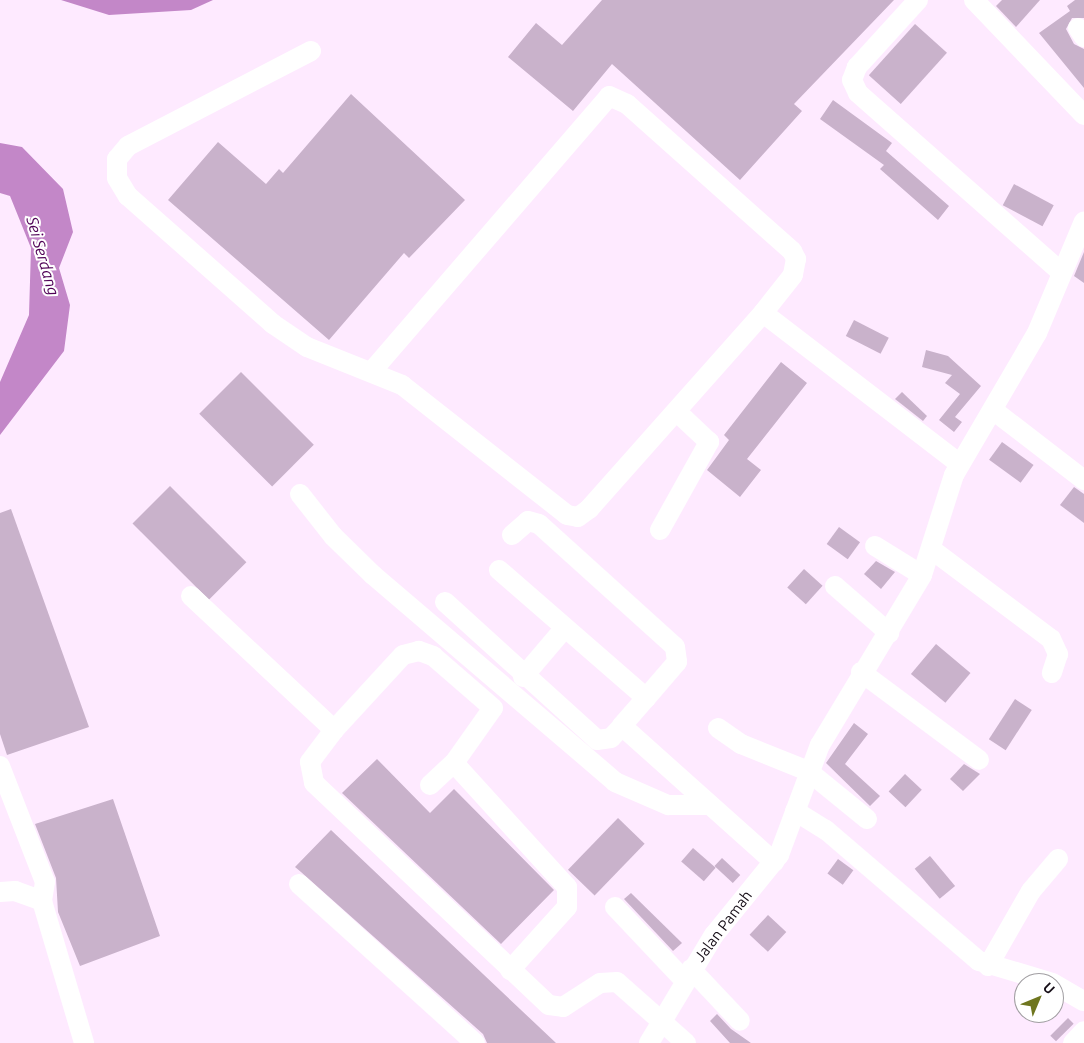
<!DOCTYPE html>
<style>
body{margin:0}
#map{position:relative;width:1084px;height:1043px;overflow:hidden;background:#feeaff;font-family:Ubuntu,sans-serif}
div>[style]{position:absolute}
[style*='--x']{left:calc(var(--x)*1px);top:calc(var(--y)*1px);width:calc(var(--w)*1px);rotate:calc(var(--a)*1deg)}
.water>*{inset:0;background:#c387c8}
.building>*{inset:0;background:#c9b2cb;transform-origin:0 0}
.minor>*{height:20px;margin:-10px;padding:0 10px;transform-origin:10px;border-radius:10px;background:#fff}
span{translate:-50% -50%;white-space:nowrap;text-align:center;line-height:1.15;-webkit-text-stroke:4px #fff;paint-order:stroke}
.street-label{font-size:15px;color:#150d16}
.water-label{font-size:16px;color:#4e0055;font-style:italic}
.north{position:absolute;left:1014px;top:973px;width:50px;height:50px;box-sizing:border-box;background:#fff;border:1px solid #a19ea2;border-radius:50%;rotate:45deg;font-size:14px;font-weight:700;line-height:20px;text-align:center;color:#150d16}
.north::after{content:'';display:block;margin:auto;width:18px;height:22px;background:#6f761f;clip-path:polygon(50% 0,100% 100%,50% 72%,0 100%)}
</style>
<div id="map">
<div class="water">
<i style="clip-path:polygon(61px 0,213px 0,191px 10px,109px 15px)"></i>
<i style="clip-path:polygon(0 143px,22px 147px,63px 189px,73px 232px,59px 268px,70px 305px,64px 351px,0 435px,0 382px,29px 315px,31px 248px,10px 196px,0 193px)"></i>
</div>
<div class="building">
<i style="clip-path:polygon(602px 0,894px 0,794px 104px,802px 111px,740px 180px,612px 64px,573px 111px,508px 57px,536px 23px,562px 45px)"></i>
<i style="clip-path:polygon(1002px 0,1040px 0,1016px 27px,996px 6px)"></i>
<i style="clip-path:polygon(1075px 0,1084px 0,1084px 18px,1072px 18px,1066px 29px,1074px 44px,1084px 49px,1084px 88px,1039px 33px,1070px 11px,1067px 6px)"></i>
<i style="left:915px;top:24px;width:43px;height:69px;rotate:42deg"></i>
<i style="clip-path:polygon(351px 94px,465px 200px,409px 258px,404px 253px,329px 340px,168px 200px,218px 142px,266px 184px,279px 169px,283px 173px)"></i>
<i style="clip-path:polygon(833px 100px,892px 143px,886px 151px,949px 206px,938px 220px,880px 169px,884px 165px,820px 119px)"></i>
<i style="left:1014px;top:184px;width:45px;height:24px;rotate:28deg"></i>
<i style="clip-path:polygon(1084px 252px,1084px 283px,1074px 276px)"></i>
<i style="left:854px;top:320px;width:39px;height:18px;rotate:27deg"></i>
<i style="clip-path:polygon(926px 350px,948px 356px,981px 386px,955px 417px,962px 422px,954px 432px,939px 420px,960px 394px,945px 383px,952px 375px,922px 367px)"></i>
<i style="clip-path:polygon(781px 362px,807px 383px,747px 459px,761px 470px,740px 497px,707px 470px,729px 440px,724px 435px)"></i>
<i style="left:241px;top:372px;width:103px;height:59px;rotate:45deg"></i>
<i style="clip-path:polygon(902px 392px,927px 416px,923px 421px,895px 399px)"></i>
<i style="left:1002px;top:442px;width:39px;height:22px;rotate:36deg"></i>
<i style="left:170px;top:486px;width:108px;height:53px;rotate:45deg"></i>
<i style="clip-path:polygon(1074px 487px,1084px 494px,1084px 523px,1060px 505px)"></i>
<i style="clip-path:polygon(11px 509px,89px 727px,7px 755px,0 734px,0 513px)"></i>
<i style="left:839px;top:527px;width:26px;height:21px;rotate:36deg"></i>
<i style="clip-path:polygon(876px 561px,895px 572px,881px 589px,864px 574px)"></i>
<i style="left:804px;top:569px;width:25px;height:25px;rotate:42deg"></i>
<i style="left:936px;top:644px;width:45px;height:39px;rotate:40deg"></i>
<i style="left:1015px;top:699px;width:20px;height:48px;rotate:33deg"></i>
<i style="clip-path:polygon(854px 723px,868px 734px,845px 764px,880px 796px,870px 806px,826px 763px)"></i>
<i style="clip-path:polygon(377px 759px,430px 813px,454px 789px,554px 890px,501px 944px,342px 793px)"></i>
<i style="clip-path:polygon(964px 764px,980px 774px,963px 791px,950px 779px)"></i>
<i style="left:905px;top:774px;width:23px;height:24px;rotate:43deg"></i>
<i style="clip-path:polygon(113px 799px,160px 936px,80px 966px,58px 912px,56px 878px,35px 824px)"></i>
<i style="left:618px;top:818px;width:37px;height:72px;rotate:44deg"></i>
<i style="clip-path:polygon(331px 830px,411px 906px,556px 1043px,487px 1043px,483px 1034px,301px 872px,295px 867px)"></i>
<i style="left:693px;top:848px;width:30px;height:18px;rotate:41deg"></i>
<i style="left:930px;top:856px;width:39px;height:20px;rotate:50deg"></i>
<i style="left:722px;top:858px;width:25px;height:11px;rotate:43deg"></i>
<i style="left:838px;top:859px;width:19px;height:18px;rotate:36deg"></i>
<i style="clip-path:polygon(631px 893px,682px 943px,673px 951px,624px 899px)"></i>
<i style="left:768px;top:915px;width:25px;height:27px;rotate:43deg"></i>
<i style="clip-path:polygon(717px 1014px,731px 1029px,751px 1043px,730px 1043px,710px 1021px)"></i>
<i style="left:1068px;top:1018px;width:8px;height:25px;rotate:45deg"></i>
</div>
<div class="minor">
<i style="--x:918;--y:0;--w:91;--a:132.3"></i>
<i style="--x:857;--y:67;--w:14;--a:111"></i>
<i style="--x:852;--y:80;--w:14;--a:65"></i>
<i style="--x:858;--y:93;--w:272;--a:41.4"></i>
<i style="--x:974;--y:0;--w:159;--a:46.3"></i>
<i style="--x:1078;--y:28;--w:11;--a:56"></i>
<i style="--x:311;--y:51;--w:206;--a:152.6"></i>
<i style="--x:128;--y:146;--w:17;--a:130"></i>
<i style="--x:117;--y:159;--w:19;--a:90"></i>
<i style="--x:117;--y:178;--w:21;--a:59"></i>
<i style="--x:128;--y:196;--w:193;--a:41.4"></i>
<i style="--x:273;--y:324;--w:41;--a:34.1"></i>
<i style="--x:307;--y:347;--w:102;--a:21.8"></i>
<i style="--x:402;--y:385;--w:210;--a:38.2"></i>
<i style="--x:567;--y:515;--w:11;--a:10"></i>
<i style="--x:578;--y:517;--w:14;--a:-36"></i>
<i style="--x:589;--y:509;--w:262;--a:-48.4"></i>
<i style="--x:763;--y:313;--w:248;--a:37.5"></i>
<i style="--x:372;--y:371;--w:363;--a:-49.2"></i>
<i style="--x:609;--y:96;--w:20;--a:24"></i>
<i style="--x:627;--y:104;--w:221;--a:41.7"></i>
<i style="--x:792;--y:251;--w:9;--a:63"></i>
<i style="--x:796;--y:259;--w:16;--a:101"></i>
<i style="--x:793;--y:275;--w:48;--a:128.3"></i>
<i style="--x:993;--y:410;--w:115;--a:37.6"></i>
<i style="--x:300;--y:494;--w:53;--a:51.8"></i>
<i style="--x:333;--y:536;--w:56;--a:44.3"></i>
<i style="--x:373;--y:575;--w:318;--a:40.5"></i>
<i style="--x:615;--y:782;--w:58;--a:23.5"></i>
<i style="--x:668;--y:805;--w:42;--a:0"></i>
<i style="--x:660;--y:530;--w:101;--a:-60.9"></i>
<i style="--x:709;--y:442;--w:44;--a:-136.8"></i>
<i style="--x:512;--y:535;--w:21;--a:-41"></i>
<i style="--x:528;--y:521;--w:11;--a:15"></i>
<i style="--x:539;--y:524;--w:183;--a:42.1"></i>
<i style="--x:675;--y:647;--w:15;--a:82"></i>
<i style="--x:677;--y:662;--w:48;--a:130.7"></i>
<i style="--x:875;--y:546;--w:55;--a:31.7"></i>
<i style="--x:931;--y:549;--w:150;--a:36.9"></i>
<i style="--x:1051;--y:639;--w:17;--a:65"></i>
<i style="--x:1058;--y:654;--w:20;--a:108"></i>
<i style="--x:499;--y:570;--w:195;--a:41"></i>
<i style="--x:646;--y:698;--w:37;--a:131"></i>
<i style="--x:622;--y:726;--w:204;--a:41.8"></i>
<i style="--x:835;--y:586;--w:72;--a:41"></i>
<i style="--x:191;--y:596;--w:196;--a:43.1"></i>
<i style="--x:445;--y:602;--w:205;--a:42.2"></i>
<i style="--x:597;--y:740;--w:14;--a:-8"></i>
<i style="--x:611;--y:738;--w:16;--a:-47"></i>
<i style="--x:861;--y:672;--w:147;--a:36.7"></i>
<i style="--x:523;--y:677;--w:62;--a:-49.6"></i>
<i style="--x:718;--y:728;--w:28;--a:35"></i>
<i style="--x:741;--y:744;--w:72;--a:21.9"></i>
<i style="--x:808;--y:771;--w:76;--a:39.1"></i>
<i style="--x:454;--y:763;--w:168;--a:47.7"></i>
<i style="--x:567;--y:887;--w:20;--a:90"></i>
<i style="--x:567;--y:907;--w:85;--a:132.1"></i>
<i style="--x:0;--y:766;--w:124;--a:68.8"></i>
<i style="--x:45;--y:882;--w:19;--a:99"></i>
<i style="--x:42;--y:901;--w:148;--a:73.5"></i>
<i style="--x:430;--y:785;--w:33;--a:-43"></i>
<i style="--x:454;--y:763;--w:67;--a:-54.7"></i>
<i style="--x:493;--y:708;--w:79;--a:-139.1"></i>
<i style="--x:433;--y:656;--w:15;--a:-160"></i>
<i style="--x:419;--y:651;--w:16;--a:166"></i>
<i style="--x:403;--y:655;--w:102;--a:132.6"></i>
<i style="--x:334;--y:730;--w:40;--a:127"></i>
<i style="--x:310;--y:762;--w:21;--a:79"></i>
<i style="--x:314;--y:783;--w:323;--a:43.4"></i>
<i style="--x:549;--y:1005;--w:14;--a:8"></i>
<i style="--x:563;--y:1007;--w:44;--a:-33"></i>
<i style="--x:600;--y:983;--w:17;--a:-3"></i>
<i style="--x:617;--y:982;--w:92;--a:41.5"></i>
<i style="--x:795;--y:811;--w:36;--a:32"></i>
<i style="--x:826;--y:830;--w:201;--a:40.6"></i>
<i style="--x:979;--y:961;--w:77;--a:16.6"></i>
<i style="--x:299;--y:884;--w:237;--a:42.1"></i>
<i style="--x:0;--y:892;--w:15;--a:-4"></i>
<i style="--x:15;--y:891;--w:29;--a:20"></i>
<i style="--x:615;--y:907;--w:100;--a:46.6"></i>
<i style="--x:988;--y:966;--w:86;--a:-60.2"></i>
<i style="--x:1031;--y:891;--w:42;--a:-49.8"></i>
<i style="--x:691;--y:969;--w:71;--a:46.7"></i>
<i style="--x:1054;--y:984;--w:34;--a:30"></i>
<i style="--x:649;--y:1043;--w:126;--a:-59"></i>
<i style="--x:714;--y:935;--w:103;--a:-50.9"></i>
<i style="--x:779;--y:855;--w:117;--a:-69.6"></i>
<i style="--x:820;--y:745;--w:198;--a:-59"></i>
<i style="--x:922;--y:575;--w:105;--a:-72.3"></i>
<i style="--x:954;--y:475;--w:164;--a:-59.7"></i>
<i style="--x:1037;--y:333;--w:121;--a:-67.2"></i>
<i style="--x:1073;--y:1043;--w:16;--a:-47"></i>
</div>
<div class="street-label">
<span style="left:723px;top:926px;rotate:-53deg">Jalan Pamah</span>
</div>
<div class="water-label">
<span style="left:43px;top:256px;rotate:74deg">Sei Serdang</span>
</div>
<div class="north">U</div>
</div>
